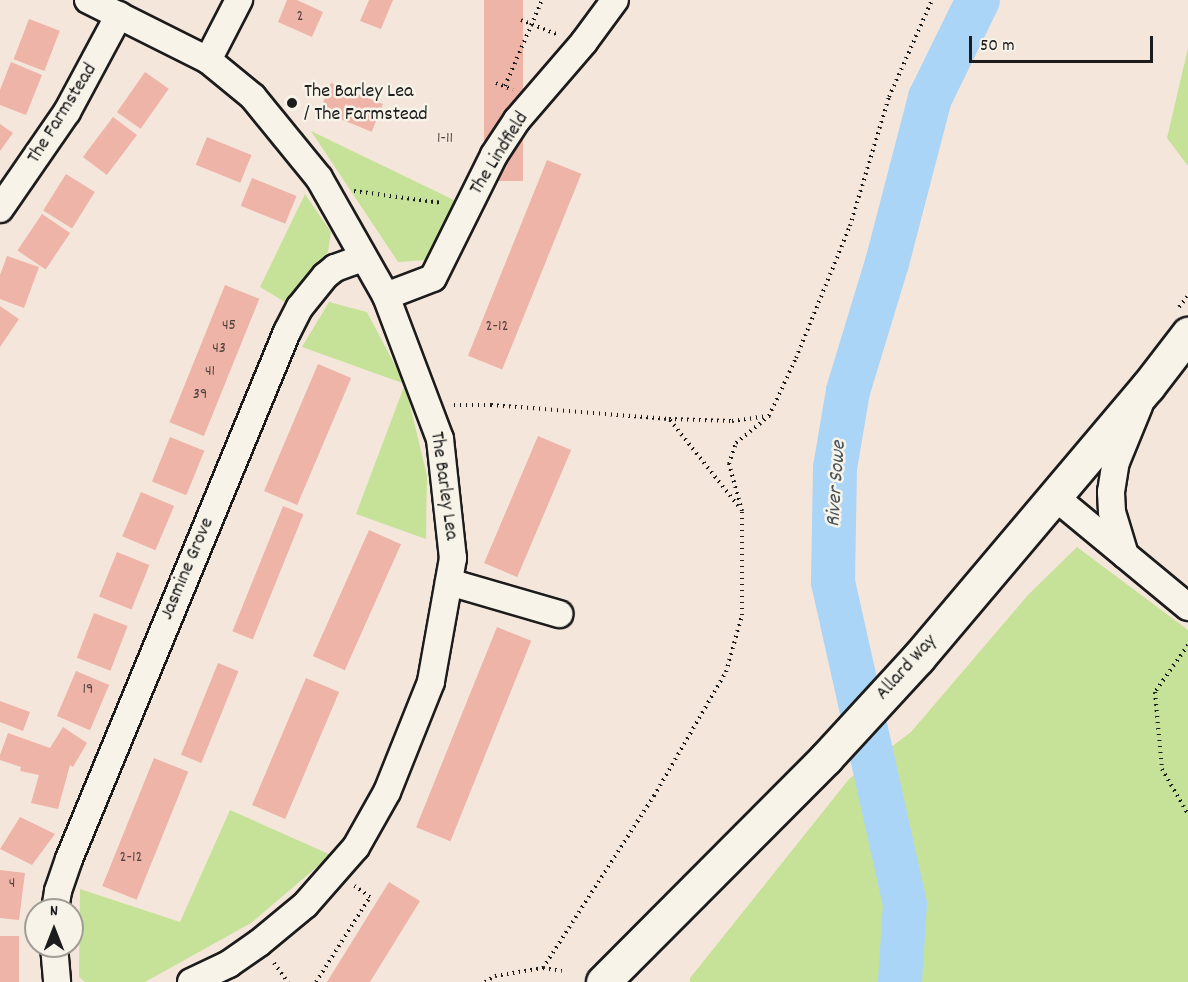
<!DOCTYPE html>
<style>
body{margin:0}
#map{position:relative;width:1188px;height:982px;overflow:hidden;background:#f5e6db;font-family:Dekko,sans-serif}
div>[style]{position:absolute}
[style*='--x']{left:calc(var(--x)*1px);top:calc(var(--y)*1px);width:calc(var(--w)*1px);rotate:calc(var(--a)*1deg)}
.green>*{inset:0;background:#c6e299}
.river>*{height:44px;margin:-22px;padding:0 22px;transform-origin:22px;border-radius:22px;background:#abd5f6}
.building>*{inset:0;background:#eeb4a8;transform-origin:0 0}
.path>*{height:4px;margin-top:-2px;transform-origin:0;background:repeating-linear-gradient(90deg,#1c1c1c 0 1.5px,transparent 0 6px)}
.roads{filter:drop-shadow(2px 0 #1c1c1c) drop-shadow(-2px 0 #1c1c1c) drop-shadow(0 2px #1c1c1c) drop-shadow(0 -2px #1c1c1c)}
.minor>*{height:26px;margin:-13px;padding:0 13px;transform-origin:13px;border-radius:13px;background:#f7f3e8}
.major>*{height:33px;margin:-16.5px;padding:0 16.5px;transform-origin:16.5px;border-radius:16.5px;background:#f7f3e8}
.dots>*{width:16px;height:16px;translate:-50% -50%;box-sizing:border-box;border:3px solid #f7f3e8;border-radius:50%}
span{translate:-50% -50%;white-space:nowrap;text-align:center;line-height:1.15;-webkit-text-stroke:5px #f7f3e8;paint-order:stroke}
.number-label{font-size:16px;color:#50423f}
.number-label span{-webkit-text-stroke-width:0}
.poi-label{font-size:20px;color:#1c1c1c}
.left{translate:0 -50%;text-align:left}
.street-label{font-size:20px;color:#1c1c1c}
.water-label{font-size:21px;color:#47545d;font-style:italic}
.north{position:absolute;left:24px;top:898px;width:60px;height:60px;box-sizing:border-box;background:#f7f3e8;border:2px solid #9f9d96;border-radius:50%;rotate:0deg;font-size:16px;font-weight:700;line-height:24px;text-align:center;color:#1c1c1c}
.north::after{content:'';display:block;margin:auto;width:21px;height:27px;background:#1c1c1c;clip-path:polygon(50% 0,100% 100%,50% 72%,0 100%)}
.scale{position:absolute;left:969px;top:36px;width:184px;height:27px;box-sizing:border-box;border:3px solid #1c1c1c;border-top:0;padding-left:8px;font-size:18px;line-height:21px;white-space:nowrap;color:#1c1c1c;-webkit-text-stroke:4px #f7f3e8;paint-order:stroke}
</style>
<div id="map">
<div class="green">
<i style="clip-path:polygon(1188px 48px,1188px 166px,1167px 138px)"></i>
<i style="clip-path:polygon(311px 131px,458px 202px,428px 260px,398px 262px)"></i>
<i style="clip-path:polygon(305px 194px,331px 232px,328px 252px,288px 304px,260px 287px)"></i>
<i style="clip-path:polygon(329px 302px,367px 312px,405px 384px,427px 476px,426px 539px,356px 514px,405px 384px,302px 347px)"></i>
<i style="clip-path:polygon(1077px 547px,1188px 630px,1188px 982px,690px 982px,690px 978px,849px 779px,911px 732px,1028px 595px)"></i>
<i style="clip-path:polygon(230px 810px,331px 855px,251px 923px,145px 982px,85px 982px,79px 977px,80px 889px,180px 922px)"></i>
</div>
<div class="river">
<i style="--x:900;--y:982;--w:78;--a:-86.3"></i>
<i style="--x:905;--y:904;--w:330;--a:-102.6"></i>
<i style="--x:833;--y:582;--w:114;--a:-89"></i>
<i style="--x:835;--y:468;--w:78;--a:-80.4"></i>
<i style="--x:848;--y:391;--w:134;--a:-73.1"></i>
<i style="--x:887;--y:263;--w:171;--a:-75.4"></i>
<i style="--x:930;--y:98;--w:109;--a:-63.9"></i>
</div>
<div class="building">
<i style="clip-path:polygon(287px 0,297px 0,323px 12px,312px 37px,278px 22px)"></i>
<i style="clip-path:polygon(369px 0,393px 0,381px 29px,360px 21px)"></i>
<i style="left:484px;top:0;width:39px;height:181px"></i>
<i style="left:29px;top:19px;width:33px;height:43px;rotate:21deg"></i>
<i style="clip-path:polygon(11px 62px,42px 75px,26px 115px,0 105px,0 90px)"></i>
<i style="left:145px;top:72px;width:29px;height:49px;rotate:35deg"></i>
<i style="left:331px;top:83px;width:56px;height:30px;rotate:22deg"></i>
<i style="left:113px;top:117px;width:30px;height:50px;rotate:37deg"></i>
<i style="clip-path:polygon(0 124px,13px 133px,0 151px)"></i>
<i style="left:207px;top:137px;width:48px;height:30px;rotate:22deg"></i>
<i style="left:547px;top:160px;width:37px;height:211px;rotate:22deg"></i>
<i style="left:66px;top:174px;width:34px;height:43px;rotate:32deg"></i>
<i style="left:252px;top:178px;width:48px;height:30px;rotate:22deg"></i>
<i style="left:42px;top:214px;width:34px;height:44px;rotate:34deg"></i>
<i style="clip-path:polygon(7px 256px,39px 267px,24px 308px,0 299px,0 275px)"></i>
<i style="left:225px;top:285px;width:37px;height:148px;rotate:22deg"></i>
<i style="clip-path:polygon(0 306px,19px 319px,0 347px)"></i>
<i style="left:318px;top:364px;width:36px;height:138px;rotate:23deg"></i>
<i style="left:538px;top:436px;width:36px;height:138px;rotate:23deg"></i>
<i style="left:170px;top:437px;width:37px;height:48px;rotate:22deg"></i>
<i style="left:141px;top:492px;width:36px;height:48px;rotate:23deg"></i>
<i style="left:283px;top:506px;width:22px;height:135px;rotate:22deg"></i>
<i style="left:369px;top:530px;width:35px;height:138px;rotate:24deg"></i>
<i style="left:117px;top:552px;width:35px;height:48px;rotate:22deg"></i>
<i style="left:94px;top:613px;width:36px;height:48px;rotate:21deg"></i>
<i style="left:497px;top:627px;width:37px;height:216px;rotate:22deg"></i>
<i style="left:218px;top:663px;width:22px;height:99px;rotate:22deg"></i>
<i style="left:76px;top:671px;width:36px;height:49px;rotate:23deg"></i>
<i style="left:306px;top:678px;width:36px;height:138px;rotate:23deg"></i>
<i style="clip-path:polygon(0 701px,30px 712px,23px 731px,0 722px)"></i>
<i style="clip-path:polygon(63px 727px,87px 743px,73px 767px,70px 765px,58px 809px,31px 803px,39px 775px,20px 771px,21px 767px,0 760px,0 755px,8px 733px,50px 748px)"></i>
<i style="left:154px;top:758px;width:37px;height:138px;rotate:22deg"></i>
<i style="clip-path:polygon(20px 817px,55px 834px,32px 865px,0 849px)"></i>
<i style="clip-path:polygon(0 870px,25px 873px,19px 920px,0 918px)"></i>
<i style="clip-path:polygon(389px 882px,420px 901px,370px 982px,327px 982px)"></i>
<i style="left:0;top:936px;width:19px;height:46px"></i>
</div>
<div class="path">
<i style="--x:521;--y:20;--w:41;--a:21.5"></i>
<i style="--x:496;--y:83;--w:18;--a:22"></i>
<i style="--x:505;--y:86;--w:94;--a:-66.7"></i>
<i style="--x:354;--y:191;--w:89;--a:7.8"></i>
<i style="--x:1179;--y:307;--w:14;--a:-51"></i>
<i style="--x:454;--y:405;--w:37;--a:0"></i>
<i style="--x:491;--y:405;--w:179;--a:4.5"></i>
<i style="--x:669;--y:419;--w:63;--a:1.8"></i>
<i style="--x:732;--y:421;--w:35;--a:-8"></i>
<i style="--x:670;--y:420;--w:112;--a:51.5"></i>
<i style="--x:1188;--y:645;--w:57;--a:125.1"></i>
<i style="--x:1155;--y:692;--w:77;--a:84.8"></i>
<i style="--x:1162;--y:769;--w:52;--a:60"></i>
<i style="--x:274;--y:963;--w:24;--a:54"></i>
<i style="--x:543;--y:968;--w:205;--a:-57.2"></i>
<i style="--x:654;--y:796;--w:143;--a:-59.9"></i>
<i style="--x:726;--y:672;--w:59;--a:-74.3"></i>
<i style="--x:742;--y:615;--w:104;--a:-90"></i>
<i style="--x:742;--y:511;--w:49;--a:-105.5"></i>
<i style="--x:729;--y:464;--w:22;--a:-72"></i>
<i style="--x:736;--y:443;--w:43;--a:-39.3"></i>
<i style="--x:769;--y:416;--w:64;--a:-65"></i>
<i style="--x:796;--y:358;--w:143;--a:-67.8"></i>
<i style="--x:850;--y:226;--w:135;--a:-73.2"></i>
<i style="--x:889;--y:97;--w:106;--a:-66.1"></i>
<i style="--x:316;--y:982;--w:101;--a:-57.6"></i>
<i style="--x:370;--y:897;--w:19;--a:-144"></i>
<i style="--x:485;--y:982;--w:12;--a:-31"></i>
<i style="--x:495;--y:976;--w:49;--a:-9.5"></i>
<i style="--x:543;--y:968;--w:19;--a:9"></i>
</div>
<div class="roads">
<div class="minor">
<i style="--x:88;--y:0;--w:134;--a:26.6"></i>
<i style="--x:208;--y:60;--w:58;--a:39.4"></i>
<i style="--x:253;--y:97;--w:104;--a:50.8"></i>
<i style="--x:319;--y:178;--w:136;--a:60.4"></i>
<i style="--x:386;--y:296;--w:153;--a:69.3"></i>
<i style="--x:440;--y:439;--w:120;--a:83.8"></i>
<i style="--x:453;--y:558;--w:126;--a:100.1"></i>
<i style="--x:431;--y:682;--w:118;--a:111.8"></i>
<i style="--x:387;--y:792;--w:63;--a:119.4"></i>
<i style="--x:356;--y:847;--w:77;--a:131.3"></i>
<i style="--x:305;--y:905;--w:60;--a:140.4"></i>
<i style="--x:259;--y:943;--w:37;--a:145"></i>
<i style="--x:229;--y:964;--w:42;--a:154.7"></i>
<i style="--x:208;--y:60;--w:68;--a:-62.7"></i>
<i style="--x:0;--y:209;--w:118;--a:-55.4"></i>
<i style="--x:67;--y:112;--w:110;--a:-61.8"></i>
<i style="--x:386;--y:296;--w:50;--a:-21"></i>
<i style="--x:433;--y:278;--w:137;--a:-63.6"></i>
<i style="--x:494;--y:155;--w:42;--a:-56.7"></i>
<i style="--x:517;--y:120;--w:103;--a:-49.3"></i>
<i style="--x:584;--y:42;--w:52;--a:-53.6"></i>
<i style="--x:1055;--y:497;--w:173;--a:39.6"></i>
<i style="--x:1125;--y:555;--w:45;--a:-106.8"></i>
<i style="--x:1112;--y:512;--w:20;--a:-93"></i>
<i style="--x:1111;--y:492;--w:30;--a:-81"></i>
<i style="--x:1116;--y:462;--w:61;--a:-67.7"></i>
<i style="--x:449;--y:582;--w:115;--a:16.2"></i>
<i style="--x:55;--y:910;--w:19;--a:-81"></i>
<i style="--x:58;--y:891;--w:34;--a:-71"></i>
<i style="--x:69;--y:859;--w:570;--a:-67.53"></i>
<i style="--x:287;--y:332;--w:28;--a:-63"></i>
<i style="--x:300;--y:307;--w:40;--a:-51"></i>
<i style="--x:325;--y:276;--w:13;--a:-39"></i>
<i style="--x:335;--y:268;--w:30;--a:-20"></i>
<i style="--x:54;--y:946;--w:36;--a:85"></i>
</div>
<div class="major">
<i style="--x:603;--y:982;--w:316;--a:-45.1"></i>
<i style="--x:826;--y:758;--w:136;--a:-47.4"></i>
<i style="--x:918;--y:658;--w:356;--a:-49.8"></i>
<i style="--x:1148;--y:386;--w:66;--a:-52.4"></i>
</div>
</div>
<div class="dots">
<i style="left:292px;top:103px;background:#1c1c1c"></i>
</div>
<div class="number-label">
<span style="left:300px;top:17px">2</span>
<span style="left:445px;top:139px">1-11</span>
<span style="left:229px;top:326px">45</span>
<span style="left:497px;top:327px">2-12</span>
<span style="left:219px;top:349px">43</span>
<span style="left:210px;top:372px">41</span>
<span style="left:200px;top:395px">39</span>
<span style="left:88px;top:690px">19</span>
<span style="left:131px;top:858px">2-12</span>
<span style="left:12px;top:884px">4</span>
</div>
<div class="poi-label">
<span class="left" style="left:304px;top:104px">The Barley Lea<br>/ The Farmstead</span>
</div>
<div class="street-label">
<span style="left:63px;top:114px;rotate:-58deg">The Farmstead</span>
<span style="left:500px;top:154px;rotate:-58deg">The Lindfield</span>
<span style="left:443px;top:486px;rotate:82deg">The Barley Lea</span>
<span style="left:188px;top:569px;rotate:-67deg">Jasmine Grove</span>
<span style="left:907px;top:668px;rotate:-48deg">Allard Way</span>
</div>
<div class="water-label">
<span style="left:837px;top:484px;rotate:-86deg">River Sowe</span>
</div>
<div class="north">N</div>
<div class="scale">50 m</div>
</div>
